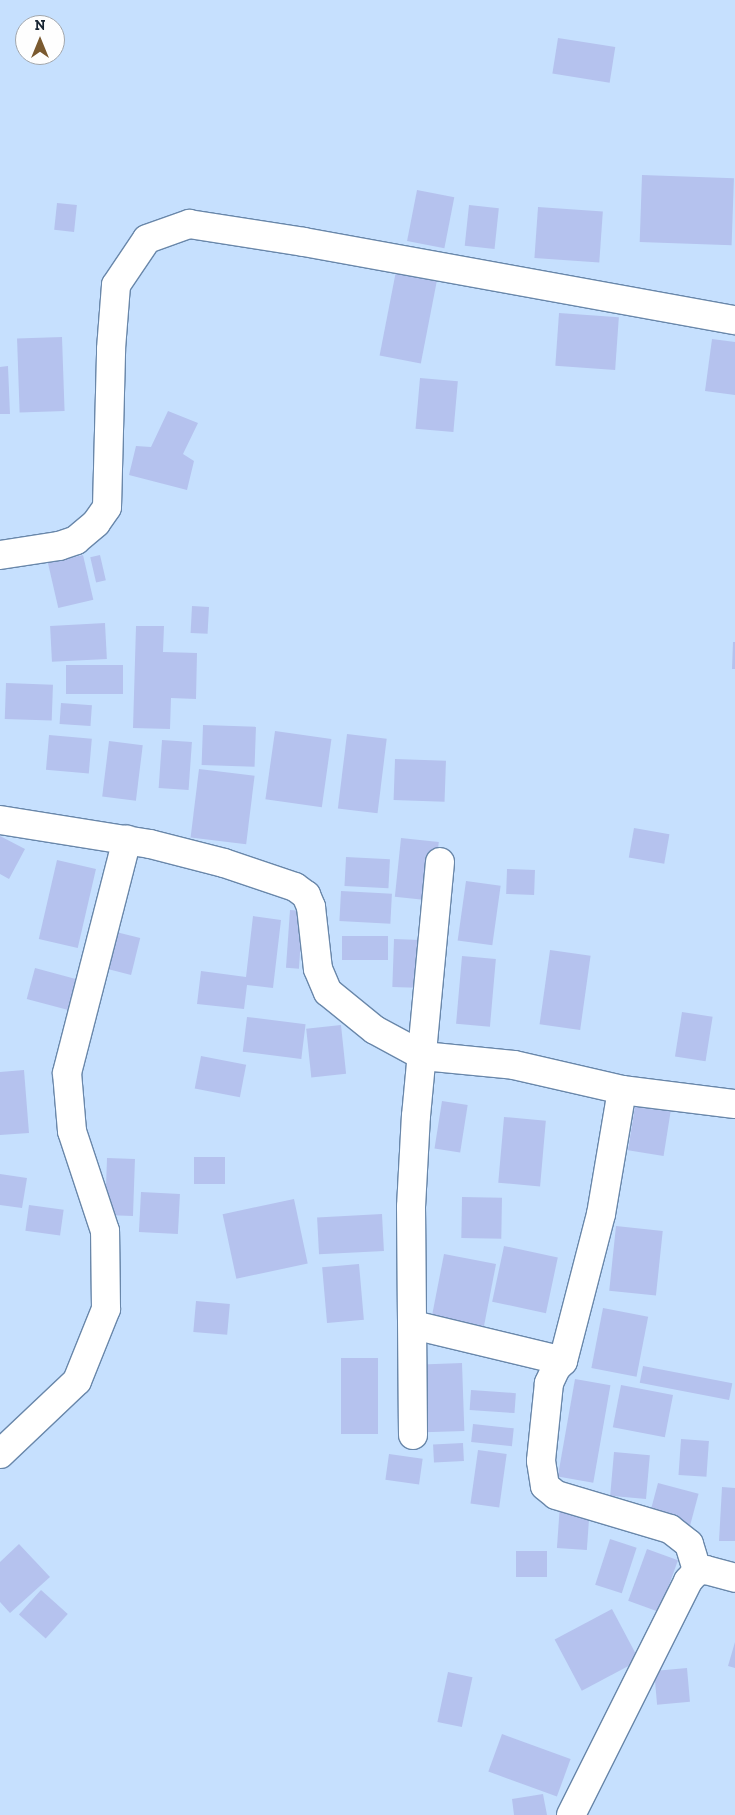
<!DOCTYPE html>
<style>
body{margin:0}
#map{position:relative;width:735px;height:1815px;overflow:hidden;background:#c6e0fe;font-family:"Zilla Slab",serif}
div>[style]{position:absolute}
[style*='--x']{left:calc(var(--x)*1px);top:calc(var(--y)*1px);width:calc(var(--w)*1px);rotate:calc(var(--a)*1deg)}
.building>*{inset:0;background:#b5c2ee;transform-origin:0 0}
.roads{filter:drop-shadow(1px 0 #6987aa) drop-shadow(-1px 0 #6987aa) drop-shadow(0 1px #6987aa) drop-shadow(0 -1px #6987aa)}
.minor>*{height:28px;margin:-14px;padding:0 14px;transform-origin:14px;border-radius:14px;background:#fff}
span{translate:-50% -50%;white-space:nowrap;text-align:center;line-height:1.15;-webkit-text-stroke:4px #fefefe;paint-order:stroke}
.north{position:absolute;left:15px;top:15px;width:50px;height:50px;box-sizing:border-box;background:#fefefe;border:1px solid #a2a7ad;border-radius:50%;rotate:0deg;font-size:14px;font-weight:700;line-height:20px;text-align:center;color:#182533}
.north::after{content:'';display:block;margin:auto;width:18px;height:22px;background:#7a5a30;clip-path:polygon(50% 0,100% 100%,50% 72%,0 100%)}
</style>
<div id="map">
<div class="building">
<i style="left:558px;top:38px;width:58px;height:36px;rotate:9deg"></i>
<i style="left:642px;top:175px;width:92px;height:67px;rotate:2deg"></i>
<i style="left:417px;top:190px;width:38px;height:52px;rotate:11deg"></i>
<i style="left:57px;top:203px;width:20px;height:27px;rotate:6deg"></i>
<i style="left:469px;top:205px;width:30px;height:41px;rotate:6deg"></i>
<i style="left:538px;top:207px;width:65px;height:51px;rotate:4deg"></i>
<i style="left:396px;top:271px;width:42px;height:86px;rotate:11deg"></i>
<i style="left:559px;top:313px;width:60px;height:53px;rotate:4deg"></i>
<i style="left:62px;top:337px;width:74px;height:45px;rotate:88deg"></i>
<i style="clip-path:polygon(712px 339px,735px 342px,735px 395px,705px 391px)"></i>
<i style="clip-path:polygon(8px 366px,10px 414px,0 414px,0 367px)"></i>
<i style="left:420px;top:378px;width:38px;height:51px;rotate:5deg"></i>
<i style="clip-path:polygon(168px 411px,198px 423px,183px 454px,194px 461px,187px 490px,129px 475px,136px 446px,151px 447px)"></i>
<i style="left:83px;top:555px;width:46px;height:36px;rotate:77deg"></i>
<i style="left:100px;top:555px;width:26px;height:10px;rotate:77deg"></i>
<i style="left:192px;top:606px;width:17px;height:27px;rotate:3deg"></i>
<i style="left:105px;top:623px;width:36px;height:55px;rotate:87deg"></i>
<i style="clip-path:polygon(136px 626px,164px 626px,163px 652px,197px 653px,196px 699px,171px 698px,170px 729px,133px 728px)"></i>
<i style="clip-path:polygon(733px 642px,735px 642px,735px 669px,732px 669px)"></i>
<i style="left:123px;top:665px;width:29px;height:57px;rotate:90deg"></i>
<i style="left:6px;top:683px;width:47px;height:36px;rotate:2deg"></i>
<i style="left:61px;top:703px;width:31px;height:21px;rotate:4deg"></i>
<i style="left:203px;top:725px;width:53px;height:40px;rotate:2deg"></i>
<i style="left:275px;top:731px;width:57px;height:69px;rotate:8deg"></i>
<i style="left:347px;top:734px;width:40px;height:75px;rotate:7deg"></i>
<i style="left:49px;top:735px;width:43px;height:35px;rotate:5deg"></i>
<i style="left:162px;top:740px;width:30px;height:48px;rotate:4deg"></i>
<i style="left:109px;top:741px;width:34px;height:56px;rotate:7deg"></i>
<i style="left:395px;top:759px;width:51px;height:41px;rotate:2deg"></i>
<i style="left:199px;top:769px;width:56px;height:69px;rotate:7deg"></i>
<i style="left:634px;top:828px;width:36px;height:30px;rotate:10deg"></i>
<i style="clip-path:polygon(0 836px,25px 849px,9px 879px,0 874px)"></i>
<i style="left:401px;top:838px;width:38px;height:59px;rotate:6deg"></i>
<i style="left:346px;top:857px;width:44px;height:29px;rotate:3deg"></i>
<i style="left:57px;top:860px;width:40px;height:81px;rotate:13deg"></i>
<i style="left:507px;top:869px;width:28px;height:25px;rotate:2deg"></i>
<i style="left:466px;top:881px;width:35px;height:60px;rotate:8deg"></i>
<i style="left:341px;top:891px;width:51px;height:30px;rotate:3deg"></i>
<i style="left:290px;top:910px;width:13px;height:58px;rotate:4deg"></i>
<i style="clip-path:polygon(253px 916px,281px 920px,273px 988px,247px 985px,244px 1009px,197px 1004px,201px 971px,246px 977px)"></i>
<i style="left:116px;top:932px;width:25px;height:38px;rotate:14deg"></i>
<i style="left:342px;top:936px;width:46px;height:24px"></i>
<i style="left:394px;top:939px;width:33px;height:48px;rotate:2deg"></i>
<i style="left:550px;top:950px;width:41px;height:75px;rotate:8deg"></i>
<i style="left:462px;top:956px;width:34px;height:68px;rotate:5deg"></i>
<i style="left:35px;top:968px;width:46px;height:32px;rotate:15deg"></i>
<i style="left:682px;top:1012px;width:31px;height:45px;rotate:9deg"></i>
<i style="left:247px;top:1017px;width:59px;height:35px;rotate:7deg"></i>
<i style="left:341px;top:1025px;width:49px;height:35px;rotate:84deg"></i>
<i style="left:201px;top:1056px;width:46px;height:33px;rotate:11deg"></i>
<i style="clip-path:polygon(24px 1070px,29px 1133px,0 1135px,0 1072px)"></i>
<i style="left:636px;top:1100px;width:36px;height:51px;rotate:9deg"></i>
<i style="left:442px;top:1101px;width:26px;height:48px;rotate:9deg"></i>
<i style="left:504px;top:1117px;width:42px;height:66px;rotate:5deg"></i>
<i style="left:194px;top:1157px;width:31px;height:27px"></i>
<i style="left:107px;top:1158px;width:28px;height:57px;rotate:2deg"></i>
<i style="clip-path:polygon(0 1174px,27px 1178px,22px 1208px,0 1205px)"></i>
<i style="left:141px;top:1192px;width:39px;height:40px;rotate:3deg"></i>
<i style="left:462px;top:1197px;width:40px;height:41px;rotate:1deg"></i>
<i style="left:294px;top:1199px;width:66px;height:73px;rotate:78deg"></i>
<i style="left:29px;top:1205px;width:35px;height:26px;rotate:8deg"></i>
<i style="left:382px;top:1214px;width:37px;height:65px;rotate:87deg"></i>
<i style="left:616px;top:1226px;width:47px;height:65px;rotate:6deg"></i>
<i style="left:504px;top:1246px;width:55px;height:57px;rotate:12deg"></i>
<i style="left:444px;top:1254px;width:53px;height:63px;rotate:11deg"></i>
<i style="left:359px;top:1264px;width:56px;height:37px;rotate:85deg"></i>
<i style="left:196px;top:1301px;width:34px;height:31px;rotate:5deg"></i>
<i style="left:603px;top:1308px;width:46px;height:61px;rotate:11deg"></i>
<i style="left:341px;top:1358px;width:37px;height:76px"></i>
<i style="left:462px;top:1363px;width:68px;height:40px;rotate:88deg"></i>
<i style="left:643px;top:1366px;width:91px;height:17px;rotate:11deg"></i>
<i style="left:575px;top:1379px;width:36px;height:99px;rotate:10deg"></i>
<i style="left:621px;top:1385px;width:53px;height:43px;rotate:11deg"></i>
<i style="left:471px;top:1390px;width:45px;height:20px;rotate:4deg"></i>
<i style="left:473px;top:1424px;width:41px;height:18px;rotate:6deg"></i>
<i style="left:681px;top:1439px;width:28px;height:36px;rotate:4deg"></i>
<i style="left:463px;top:1443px;width:18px;height:30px;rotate:87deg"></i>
<i style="left:478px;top:1450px;width:29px;height:54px;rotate:8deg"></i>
<i style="left:614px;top:1452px;width:36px;height:44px;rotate:5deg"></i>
<i style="left:389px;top:1454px;width:34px;height:26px;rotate:8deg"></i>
<i style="left:658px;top:1483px;width:42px;height:33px;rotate:15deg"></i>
<i style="clip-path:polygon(722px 1487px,735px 1488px,735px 1541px,719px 1541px)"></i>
<i style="left:560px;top:1504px;width:30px;height:44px;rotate:4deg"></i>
<i style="left:610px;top:1539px;width:28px;height:48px;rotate:18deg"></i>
<i style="clip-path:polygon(19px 1544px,50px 1577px,10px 1613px,0 1602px,0 1562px)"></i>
<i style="left:647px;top:1549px;width:33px;height:55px;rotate:20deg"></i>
<i style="left:516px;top:1551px;width:31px;height:26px"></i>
<i style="left:41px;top:1590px;width:36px;height:33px;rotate:42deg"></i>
<i style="left:612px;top:1609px;width:58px;height:65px;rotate:62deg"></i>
<i style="clip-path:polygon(735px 1642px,735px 1668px,728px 1666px)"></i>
<i style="left:687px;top:1668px;width:34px;height:33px;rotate:85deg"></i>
<i style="left:448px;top:1672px;width:25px;height:51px;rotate:12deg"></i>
<i style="left:502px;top:1734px;width:73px;height:40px;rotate:20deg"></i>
<i style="clip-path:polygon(543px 1794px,547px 1815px,514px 1815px,512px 1799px)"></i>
</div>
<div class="roads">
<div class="minor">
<i style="--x:0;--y:555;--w:60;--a:-8.7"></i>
<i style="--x:59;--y:546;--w:18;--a:-19"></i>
<i style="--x:76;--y:540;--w:26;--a:-40"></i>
<i style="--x:96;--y:523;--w:19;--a:-55"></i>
<i style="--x:107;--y:507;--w:158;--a:-88.5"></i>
<i style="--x:111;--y:349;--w:64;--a:-85.5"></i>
<i style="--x:116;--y:285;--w:55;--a:-56"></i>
<i style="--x:147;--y:239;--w:45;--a:-19.7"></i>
<i style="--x:189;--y:224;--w:116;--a:8.9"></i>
<i style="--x:304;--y:242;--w:438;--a:10.3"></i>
<i style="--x:0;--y:820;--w:152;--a:9.1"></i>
<i style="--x:150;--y:844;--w:76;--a:14.4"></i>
<i style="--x:224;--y:863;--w:75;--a:18.7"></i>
<i style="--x:295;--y:887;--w:14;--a:36"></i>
<i style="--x:306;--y:895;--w:13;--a:67"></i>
<i style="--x:311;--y:907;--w:62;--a:83.6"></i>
<i style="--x:318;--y:969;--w:25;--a:67"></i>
<i style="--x:328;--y:992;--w:60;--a:39"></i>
<i style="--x:375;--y:1030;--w:55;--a:28.4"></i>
<i style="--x:423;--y:1056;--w:91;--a:5.6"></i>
<i style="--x:514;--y:1065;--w:111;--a:13"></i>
<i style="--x:622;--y:1090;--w:114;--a:7.1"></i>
<i style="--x:622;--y:1090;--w:126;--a:99.6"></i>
<i style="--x:601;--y:1214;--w:152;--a:104.5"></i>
<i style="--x:563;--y:1361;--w:10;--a:135"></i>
<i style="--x:556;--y:1368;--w:17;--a:115"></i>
<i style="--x:549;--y:1383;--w:78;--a:95.9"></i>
<i style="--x:541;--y:1461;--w:25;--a:81"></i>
<i style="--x:545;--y:1486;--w:14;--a:39"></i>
<i style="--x:556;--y:1495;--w:119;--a:16.6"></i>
<i style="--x:670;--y:1529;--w:24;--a:38"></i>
<i style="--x:689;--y:1544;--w:28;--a:73"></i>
<i style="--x:413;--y:1325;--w:154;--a:13.5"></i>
<i style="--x:413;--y:1435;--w:228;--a:-90.5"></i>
<i style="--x:411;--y:1207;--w:91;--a:-86.9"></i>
<i style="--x:416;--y:1116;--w:255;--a:-84.6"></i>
<i style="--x:0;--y:1454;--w:106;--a:-43.5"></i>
<i style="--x:77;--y:1381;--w:78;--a:-68.1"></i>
<i style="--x:106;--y:1309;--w:78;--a:-90.7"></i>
<i style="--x:105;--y:1231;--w:105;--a:-108.3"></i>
<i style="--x:72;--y:1131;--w:58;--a:-94.9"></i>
<i style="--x:67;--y:1073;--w:241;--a:-75.6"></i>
<i style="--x:571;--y:1815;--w:262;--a:-63.4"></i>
<i style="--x:688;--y:1581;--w:13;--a:-48"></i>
<i style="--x:697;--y:1571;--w:9;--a:-6"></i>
<i style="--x:706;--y:1570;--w:30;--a:15"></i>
</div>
</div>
<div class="north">N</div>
</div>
